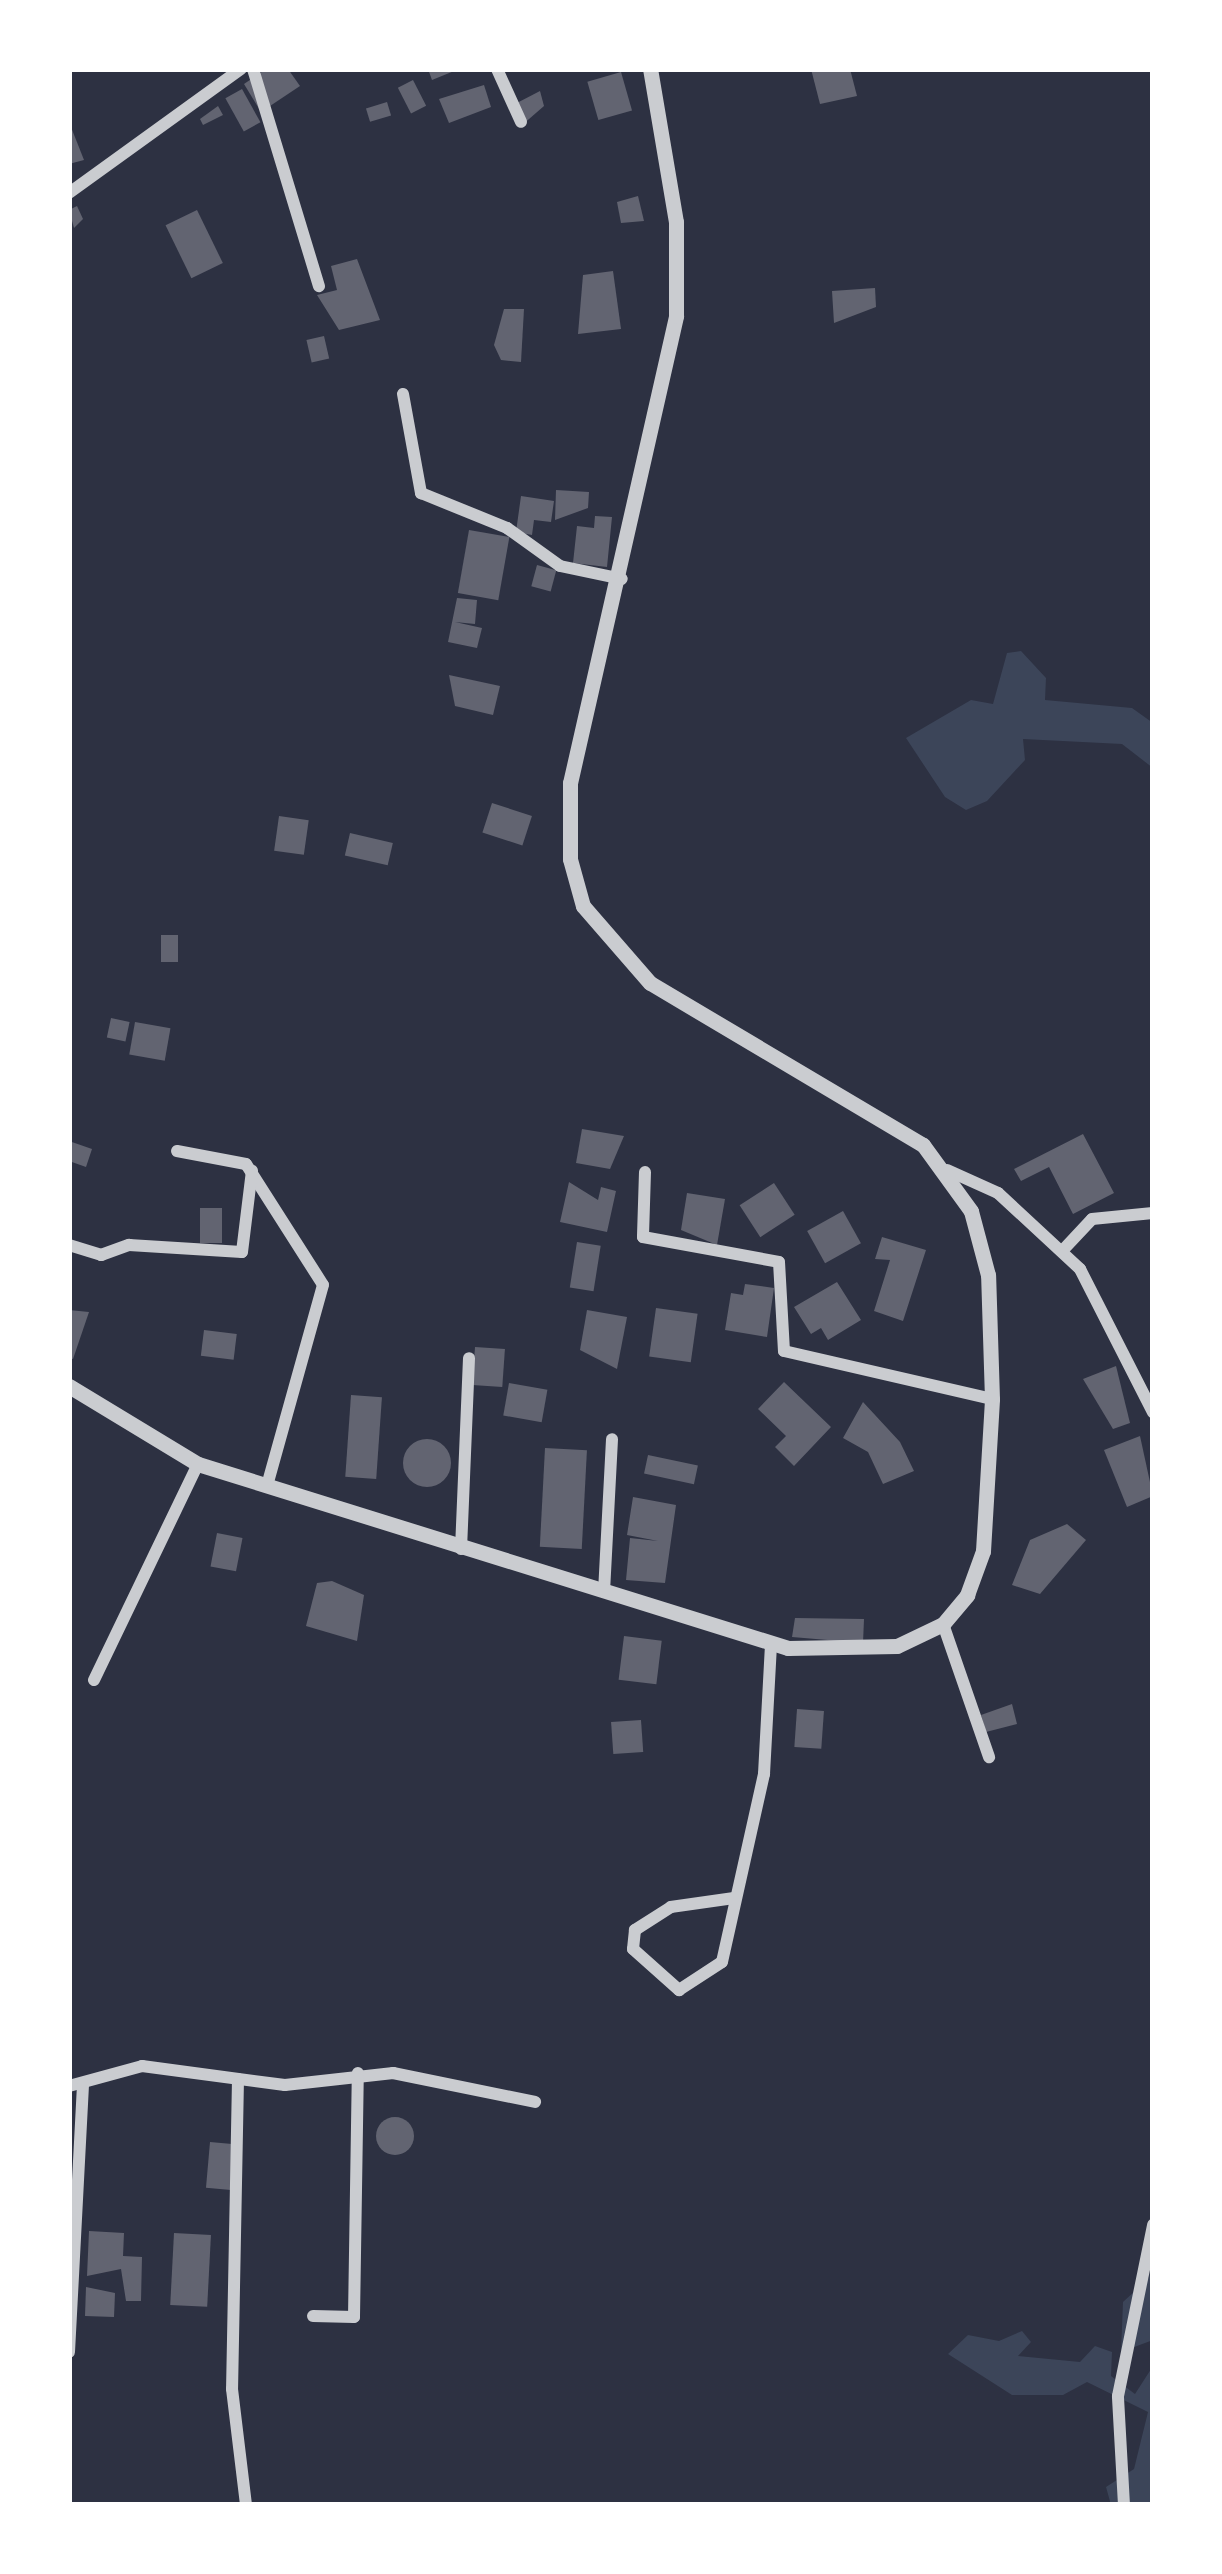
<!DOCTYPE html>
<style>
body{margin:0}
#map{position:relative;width:1222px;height:2574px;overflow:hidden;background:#2d3142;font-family:"Sofia Sans Condensed",sans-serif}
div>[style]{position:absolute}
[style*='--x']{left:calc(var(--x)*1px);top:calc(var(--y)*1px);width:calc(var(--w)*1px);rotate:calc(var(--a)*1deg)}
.green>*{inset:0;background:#3c4559}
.building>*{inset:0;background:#626471;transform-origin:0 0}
.round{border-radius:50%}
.minor>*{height:12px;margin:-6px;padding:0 6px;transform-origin:6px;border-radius:6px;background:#caccd0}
.tertiary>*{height:15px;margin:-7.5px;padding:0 7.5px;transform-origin:7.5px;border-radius:7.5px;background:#caccd0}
span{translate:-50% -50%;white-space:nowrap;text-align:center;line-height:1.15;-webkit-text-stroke:9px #fff;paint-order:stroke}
.frame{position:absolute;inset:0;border:72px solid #fff;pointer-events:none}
</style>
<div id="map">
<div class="green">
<i style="clip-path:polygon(1021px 651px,1046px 678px,1045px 700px,1132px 708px,1153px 723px,1153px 768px,1122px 744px,1023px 739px,1025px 760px,987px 801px,966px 810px,945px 797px,906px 738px,971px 700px,993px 704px,1007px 653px)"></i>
<i style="clip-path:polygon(1153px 2251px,1153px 2340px,1121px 2352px,1123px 2302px,1149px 2278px)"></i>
<i style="clip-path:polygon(1022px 2331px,1031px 2342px,1018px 2356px,1080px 2362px,1095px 2346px,1112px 2352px,1111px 2376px,1135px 2394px,1153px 2366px,1153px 2505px,1111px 2505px,1106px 2487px,1134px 2469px,1148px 2412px,1087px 2382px,1063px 2395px,1012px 2395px,948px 2354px,968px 2335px,999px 2341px)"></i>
</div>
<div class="building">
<i style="clip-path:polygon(266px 69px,288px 69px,300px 86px,261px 112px,244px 84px)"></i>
<i style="clip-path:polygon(428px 69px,459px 69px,432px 80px)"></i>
<i style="clip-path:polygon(811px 69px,850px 69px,857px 96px,820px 104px)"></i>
<i style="left:621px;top:72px;width:40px;height:35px;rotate:74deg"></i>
<i style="left:413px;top:80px;width:29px;height:17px;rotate:63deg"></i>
<i style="clip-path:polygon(484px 85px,491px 107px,449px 123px,439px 99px)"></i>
<i style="left:242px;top:89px;width:38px;height:19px;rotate:61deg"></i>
<i style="clip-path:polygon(540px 91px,544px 106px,521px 126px,513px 105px)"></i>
<i style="left:387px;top:102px;width:14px;height:22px;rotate:73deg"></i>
<i style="clip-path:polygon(218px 106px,223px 115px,203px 125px,200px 119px)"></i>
<i style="clip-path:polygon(69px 122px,84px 160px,69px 164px)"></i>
<i style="clip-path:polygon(638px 196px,644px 221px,621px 223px,617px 202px)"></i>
<i style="clip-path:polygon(77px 206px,83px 219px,74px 228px,69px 210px)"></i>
<i style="left:197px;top:210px;width:59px;height:35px;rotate:64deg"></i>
<i style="clip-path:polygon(357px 259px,380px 320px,339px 330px,317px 295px,337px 290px,331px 266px)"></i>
<i style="clip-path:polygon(613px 271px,621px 329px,578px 334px,583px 275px)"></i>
<i style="clip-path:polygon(875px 288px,876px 307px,834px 323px,832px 291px)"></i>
<i style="clip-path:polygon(504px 309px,524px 309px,521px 362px,501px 360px,494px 345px)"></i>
<i style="left:324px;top:336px;width:23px;height:18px;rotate:77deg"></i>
<i style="clip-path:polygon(556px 490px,589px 492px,588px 508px,555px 520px)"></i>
<i style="clip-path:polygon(521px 496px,554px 501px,551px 522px,534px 520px,532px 535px,516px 532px)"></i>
<i style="clip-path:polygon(595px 516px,612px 517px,607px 567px,573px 563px,577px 526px,594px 528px)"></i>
<i style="left:469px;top:530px;width:41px;height:64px;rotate:10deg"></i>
<i style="left:537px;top:565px;width:20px;height:22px;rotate:15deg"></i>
<i style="clip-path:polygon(457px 598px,477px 600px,475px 624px,455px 622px,482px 628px,477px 648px,448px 642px)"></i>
<i style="clip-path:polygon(449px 675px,500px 686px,493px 715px,455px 706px)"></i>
<i style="left:492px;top:803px;width:42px;height:31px;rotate:18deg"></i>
<i style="left:279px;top:816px;width:30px;height:35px;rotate:8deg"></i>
<i style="left:350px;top:833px;width:44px;height:23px;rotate:13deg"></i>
<i style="left:161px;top:935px;width:17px;height:27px"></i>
<i style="left:111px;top:1018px;width:19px;height:20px;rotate:12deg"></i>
<i style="left:135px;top:1022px;width:36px;height:33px;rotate:10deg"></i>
<i style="clip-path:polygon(582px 1129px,624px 1136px,610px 1169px,576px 1163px)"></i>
<i style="clip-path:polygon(1083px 1134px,1114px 1193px,1073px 1214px,1049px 1167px,1021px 1181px,1014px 1169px)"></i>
<i style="clip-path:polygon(69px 1141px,92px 1149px,86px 1167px,69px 1161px)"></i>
<i style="clip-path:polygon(569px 1182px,598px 1200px,601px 1187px,616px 1191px,607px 1232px,560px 1222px)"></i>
<i style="left:774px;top:1183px;width:38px;height:41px;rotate:57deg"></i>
<i style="clip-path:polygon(687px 1193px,725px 1199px,717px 1245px,681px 1230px)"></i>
<i style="left:200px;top:1208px;width:22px;height:35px"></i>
<i style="left:843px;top:1211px;width:37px;height:41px;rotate:61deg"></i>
<i style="clip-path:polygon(882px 1237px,926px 1250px,903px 1321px,874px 1311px,890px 1260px,875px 1259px)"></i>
<i style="left:577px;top:1242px;width:24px;height:46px;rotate:9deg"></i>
<i style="clip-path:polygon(837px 1282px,861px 1320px,828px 1340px,821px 1328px,811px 1334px,794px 1307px)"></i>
<i style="clip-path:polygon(745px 1284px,774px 1288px,767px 1337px,725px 1330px,731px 1293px,743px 1295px)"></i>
<i style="left:656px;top:1308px;width:42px;height:49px;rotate:8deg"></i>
<i style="clip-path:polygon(69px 1310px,89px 1312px,73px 1359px,69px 1358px)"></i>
<i style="clip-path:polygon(587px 1310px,627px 1317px,617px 1369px,580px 1350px)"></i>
<i style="left:204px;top:1330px;width:33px;height:26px;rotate:7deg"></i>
<i style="left:475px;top:1347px;width:30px;height:38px;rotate:4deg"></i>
<i style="clip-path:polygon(1116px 1366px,1130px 1423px,1113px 1429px,1083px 1379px)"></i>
<i style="clip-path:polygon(784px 1382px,831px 1427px,794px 1466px,775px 1447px,786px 1436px,758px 1409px)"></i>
<i style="left:509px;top:1383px;width:39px;height:33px;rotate:10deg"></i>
<i style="left:351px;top:1395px;width:31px;height:82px;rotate:4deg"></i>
<i style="clip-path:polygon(863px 1402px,900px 1442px,914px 1471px,883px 1484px,868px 1452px,843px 1438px)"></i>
<i style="clip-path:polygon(1140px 1436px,1153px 1496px,1127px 1507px,1104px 1450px)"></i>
<i class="round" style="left:403px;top:1439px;width:48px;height:48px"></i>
<i style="left:545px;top:1448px;width:42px;height:99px;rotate:3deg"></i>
<i style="left:648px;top:1455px;width:51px;height:19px;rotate:12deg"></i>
<i style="clip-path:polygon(633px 1497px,676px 1505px,665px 1583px,626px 1580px,630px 1538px,658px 1541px,627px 1535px)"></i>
<i style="clip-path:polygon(1067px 1524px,1086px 1540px,1040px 1594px,1012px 1585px,1030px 1540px)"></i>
<i style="left:217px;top:1533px;width:26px;height:34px;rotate:11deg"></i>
<i style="clip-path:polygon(332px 1581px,364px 1595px,357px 1641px,306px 1626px,317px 1583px)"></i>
<i style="clip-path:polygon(795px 1618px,864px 1619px,863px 1643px,792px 1637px)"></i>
<i style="left:624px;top:1636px;width:38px;height:44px;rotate:7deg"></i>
<i style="clip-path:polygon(1012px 1704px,1017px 1724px,986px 1732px,981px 1715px)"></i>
<i style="left:797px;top:1709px;width:27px;height:38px;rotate:4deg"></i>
<i style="left:641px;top:1720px;width:32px;height:30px;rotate:86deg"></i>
<i class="round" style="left:376px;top:2117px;width:38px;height:38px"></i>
<i style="left:210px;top:2142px;width:25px;height:46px;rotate:5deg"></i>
<i style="clip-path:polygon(89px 2231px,124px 2233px,123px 2256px,142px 2257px,141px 2301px,126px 2301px,121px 2269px,87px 2276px)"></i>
<i style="left:174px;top:2233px;width:37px;height:72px;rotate:3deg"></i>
<i style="clip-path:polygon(86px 2287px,115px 2293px,114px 2317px,85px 2316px)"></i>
</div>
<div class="minor">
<i style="--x:253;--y:69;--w:227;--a:73.1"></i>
<i style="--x:497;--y:69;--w:58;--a:65.6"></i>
<i style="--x:69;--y:193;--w:212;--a:-35.8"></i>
<i style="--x:403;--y:394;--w:101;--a:79.7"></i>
<i style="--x:421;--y:493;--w:93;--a:22.1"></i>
<i style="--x:507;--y:528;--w:65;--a:35.6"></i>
<i style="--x:560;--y:566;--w:63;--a:11.8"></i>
<i style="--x:177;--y:1151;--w:70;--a:10.7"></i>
<i style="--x:246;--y:1164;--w:143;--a:57.5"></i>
<i style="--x:323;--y:1285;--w:209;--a:105.6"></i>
<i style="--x:947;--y:1170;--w:56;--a:24.3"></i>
<i style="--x:998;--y:1193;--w:112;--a:42.8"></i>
<i style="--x:1080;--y:1269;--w:161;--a:63"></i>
<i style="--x:645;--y:1172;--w:65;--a:91.8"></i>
<i style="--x:643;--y:1237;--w:138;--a:10.4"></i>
<i style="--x:779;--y:1262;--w:89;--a:86.8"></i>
<i style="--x:784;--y:1351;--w:213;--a:13"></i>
<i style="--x:69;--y:1245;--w:34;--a:17"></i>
<i style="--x:101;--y:1255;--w:30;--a:-20"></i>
<i style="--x:129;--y:1245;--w:113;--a:3.5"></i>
<i style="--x:242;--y:1252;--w:82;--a:-83"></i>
<i style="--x:1063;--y:1250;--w:42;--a:-46.9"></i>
<i style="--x:1092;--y:1219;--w:61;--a:-5.6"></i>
<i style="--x:461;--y:1549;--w:191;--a:-87.6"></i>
<i style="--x:604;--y:1592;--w:153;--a:-87"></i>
<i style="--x:943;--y:1624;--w:141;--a:70.9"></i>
<i style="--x:94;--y:1680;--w:240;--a:-64.3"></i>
<i style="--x:734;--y:1898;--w:64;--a:171.9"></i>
<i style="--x:671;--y:1907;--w:43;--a:147.4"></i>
<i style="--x:635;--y:1930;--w:19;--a:96"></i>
<i style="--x:633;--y:1949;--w:62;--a:41.7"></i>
<i style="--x:679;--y:1990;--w:51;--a:-33.1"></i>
<i style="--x:722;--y:1962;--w:193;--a:-77.4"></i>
<i style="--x:764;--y:1774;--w:130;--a:-86.9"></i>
<i style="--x:238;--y:2079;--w:310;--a:91.1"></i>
<i style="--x:232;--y:2389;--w:117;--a:83.1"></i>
<i style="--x:69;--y:2086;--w:76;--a:-15.3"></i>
<i style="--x:142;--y:2066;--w:144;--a:7.6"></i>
<i style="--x:285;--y:2085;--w:109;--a:-6.3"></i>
<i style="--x:393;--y:2073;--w:145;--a:11.5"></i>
<i style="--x:313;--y:2316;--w:41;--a:1.4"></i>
<i style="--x:354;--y:2317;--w:244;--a:-89.1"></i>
<i style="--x:69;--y:2352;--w:268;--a:-87"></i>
<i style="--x:1124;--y:2505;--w:109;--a:-93.2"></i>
<i style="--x:1118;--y:2396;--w:175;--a:-78.4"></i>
</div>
<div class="tertiary">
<i style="--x:69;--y:1386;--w:151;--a:31.2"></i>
<i style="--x:198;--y:1464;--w:618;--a:17.32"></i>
<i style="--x:788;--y:1648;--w:109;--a:-1.1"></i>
<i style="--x:897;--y:1646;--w:51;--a:-25.6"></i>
<i style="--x:943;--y:1624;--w:38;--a:-50"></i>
<i style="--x:967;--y:1595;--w:47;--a:-70"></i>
<i style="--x:983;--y:1551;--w:152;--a:-86.6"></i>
<i style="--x:992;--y:1399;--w:124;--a:-91.8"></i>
<i style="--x:988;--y:1275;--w:66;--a:-104.9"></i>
<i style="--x:971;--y:1211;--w:82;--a:-126"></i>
<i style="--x:923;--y:1145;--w:317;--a:-149.3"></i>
<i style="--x:650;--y:983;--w:102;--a:-131"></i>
<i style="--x:583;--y:906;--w:49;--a:-105.5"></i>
<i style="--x:570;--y:859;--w:76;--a:-90"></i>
<i style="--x:570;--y:783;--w:479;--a:-77.2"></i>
<i style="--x:676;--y:316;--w:94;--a:-90"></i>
<i style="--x:676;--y:222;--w:155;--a:-99.6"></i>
</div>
<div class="frame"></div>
</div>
